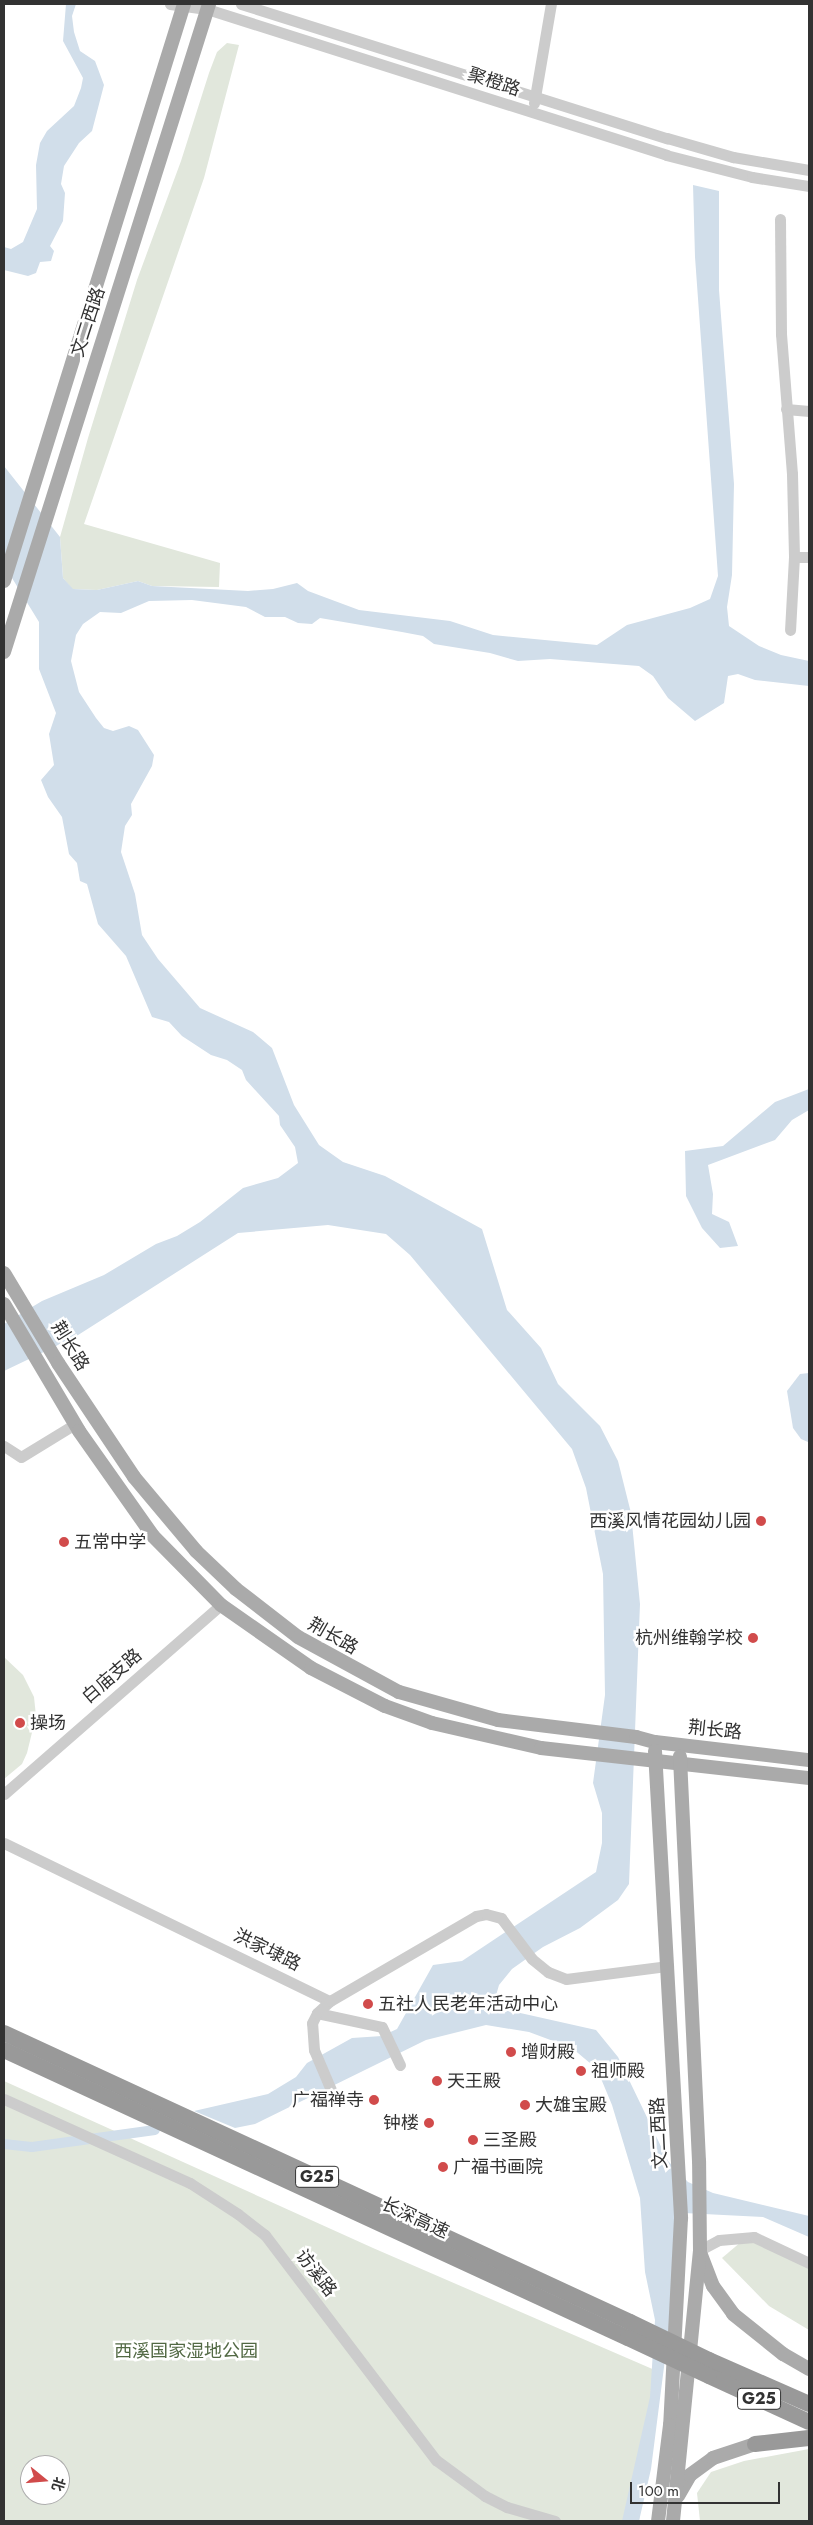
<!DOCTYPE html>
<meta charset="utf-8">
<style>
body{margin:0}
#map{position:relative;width:813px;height:2525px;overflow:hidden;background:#fff;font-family:Jost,"Noto Sans SC",sans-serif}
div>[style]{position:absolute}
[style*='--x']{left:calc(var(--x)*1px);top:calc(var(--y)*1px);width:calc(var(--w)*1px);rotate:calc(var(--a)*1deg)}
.green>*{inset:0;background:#e1e7dc}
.water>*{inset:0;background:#d1deea}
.canal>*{height:10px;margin:-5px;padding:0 5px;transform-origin:5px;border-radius:5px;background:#d1deea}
.minor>*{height:11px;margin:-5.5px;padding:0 5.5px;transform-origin:5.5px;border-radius:5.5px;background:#ccc}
.major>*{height:14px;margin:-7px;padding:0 7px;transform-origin:7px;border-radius:7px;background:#aaa}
.highway>*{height:16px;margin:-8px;padding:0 8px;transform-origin:8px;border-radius:8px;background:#999}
.highway-bridge>*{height:16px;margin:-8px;padding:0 8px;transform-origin:8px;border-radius:8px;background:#999}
.dots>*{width:14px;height:14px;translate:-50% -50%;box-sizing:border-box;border:2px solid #fff;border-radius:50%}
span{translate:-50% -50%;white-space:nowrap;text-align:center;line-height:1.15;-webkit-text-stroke:5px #fff;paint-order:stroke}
.shield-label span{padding:1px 4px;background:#fff;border:1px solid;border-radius:4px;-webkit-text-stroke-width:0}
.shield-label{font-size:16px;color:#323232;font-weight:700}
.street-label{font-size:18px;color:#323232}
.poi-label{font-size:18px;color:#323232}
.right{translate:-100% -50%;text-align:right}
.left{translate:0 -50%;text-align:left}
.park-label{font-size:18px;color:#526944}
.frame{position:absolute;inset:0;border:5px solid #323232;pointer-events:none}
.north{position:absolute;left:20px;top:2455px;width:50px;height:50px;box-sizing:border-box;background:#fff;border:1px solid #adadad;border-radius:50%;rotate:107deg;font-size:14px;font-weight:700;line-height:20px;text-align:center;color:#323232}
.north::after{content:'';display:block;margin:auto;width:18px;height:22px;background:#d14b4b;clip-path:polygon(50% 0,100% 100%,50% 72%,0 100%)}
.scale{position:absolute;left:630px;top:2482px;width:150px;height:22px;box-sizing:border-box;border:2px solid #323232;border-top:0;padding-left:6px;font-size:15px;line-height:18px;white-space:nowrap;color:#323232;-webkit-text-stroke:4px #fff;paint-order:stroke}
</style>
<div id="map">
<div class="green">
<i style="clip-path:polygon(227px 43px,239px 45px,204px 178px,84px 524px,220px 563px,219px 587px,152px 586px,138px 581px,97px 590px,72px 589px,63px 578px,60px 537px,88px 438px,137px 280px,181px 161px,209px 73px,217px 52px)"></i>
<i style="clip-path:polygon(4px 1657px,23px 1675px,34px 1697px,36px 1716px,27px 1753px,22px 1764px,4px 1779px)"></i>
<i style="clip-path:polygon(evenodd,4px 2081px,373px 2248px,657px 2371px,639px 2521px,4px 2521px,4px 2081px,30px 2465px,60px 2465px,60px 2495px,30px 2495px,30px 2465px)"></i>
<i style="clip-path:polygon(748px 2236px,809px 2262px,809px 2330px,769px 2306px,722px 2258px)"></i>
<i style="clip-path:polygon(809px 2449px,809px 2521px,700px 2521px,697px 2493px,711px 2472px,744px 2461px)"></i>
</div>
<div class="water">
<i style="clip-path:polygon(66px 4px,76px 4px,72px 16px,74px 32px,80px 51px,95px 61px,104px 85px,92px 131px,79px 143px,64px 166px,61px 184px,65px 193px,63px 221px,50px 246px,54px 251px,51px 261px,40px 262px,36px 273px,28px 276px,4px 270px,4px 247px,11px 249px,23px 242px,37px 209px,36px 165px,40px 143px,47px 131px,74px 106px,81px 88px,83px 78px,63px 41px)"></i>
<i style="clip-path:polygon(693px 185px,719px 191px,719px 290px,734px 484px,732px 575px,727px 607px,729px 626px,759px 646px,781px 655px,809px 661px,809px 686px,755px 680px,738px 674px,728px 676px,724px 703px,695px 721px,668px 698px,653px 676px,639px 666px,550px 659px,518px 661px,490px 653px,434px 644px,423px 636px,402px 632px,320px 618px,312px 624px,298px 623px,285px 617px,265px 617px,246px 607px,192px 600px,149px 601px,121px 613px,100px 612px,83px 624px,76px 635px,71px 661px,79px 692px,96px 718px,104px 728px,113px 731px,129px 726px,138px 730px,154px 755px,152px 766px,131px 804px,132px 815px,125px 826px,121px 852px,135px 894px,142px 935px,158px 959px,200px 1008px,253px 1032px,272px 1048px,294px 1105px,319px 1145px,343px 1162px,385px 1176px,482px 1229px,507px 1310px,541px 1348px,558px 1384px,600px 1426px,618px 1461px,631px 1513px,640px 1604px,629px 1884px,618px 1900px,580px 1928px,543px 1947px,512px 1969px,499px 1985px,495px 1999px,507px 2010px,596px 2030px,618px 2057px,668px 2161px,688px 2182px,713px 2193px,809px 2216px,809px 2237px,763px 2217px,684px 2213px,675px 2223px,670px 2320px,651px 2469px,639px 2521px,622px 2521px,650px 2397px,655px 2320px,645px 2272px,640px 2198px,612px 2105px,597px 2069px,572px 2048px,529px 2032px,486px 2025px,426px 2040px,255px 2124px,235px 2128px,194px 2111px,268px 2094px,296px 2077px,307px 2063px,352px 2038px,382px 2036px,397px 2029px,433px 1965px,462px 1961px,596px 1872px,602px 1843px,602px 1813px,593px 1783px,605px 1695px,603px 1574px,586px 1488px,572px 1449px,410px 1255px,386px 1234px,328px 1225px,238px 1233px,75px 1337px,4px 1371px,4px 1324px,42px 1301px,104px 1275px,156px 1244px,177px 1236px,200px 1222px,243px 1188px,278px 1178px,298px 1163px,295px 1147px,280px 1125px,279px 1116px,246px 1080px,242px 1070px,227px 1060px,211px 1055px,182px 1036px,169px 1022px,152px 1017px,126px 956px,98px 924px,87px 884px,80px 881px,77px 863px,69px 854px,62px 817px,48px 797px,41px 780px,54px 765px,49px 734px,56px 713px,39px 669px,39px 622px,4px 565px,4px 466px,60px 537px,63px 578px,73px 589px,97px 590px,138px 581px,152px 586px,248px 591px,273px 589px,297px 583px,308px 591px,359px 610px,450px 621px,493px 635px,597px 645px,627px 625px,690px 608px,710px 599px,718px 576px,695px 257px)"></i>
<i style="clip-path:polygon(809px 1089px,809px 1110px,792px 1120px,775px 1140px,708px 1165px,713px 1194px,712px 1214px,729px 1222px,738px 1246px,720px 1248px,702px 1228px,686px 1196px,685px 1151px,723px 1146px,775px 1102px)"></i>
<i style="clip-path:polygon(809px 1373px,809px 1440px,808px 1442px,801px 1439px,793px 1428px,787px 1391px,800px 1374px)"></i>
</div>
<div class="canal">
<i style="--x:4;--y:2144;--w:28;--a:6"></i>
<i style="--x:32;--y:2147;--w:124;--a:-7.9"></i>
</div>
<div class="minor">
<i style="--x:170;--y:4;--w:37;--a:8"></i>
<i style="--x:207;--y:9;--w:482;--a:17.6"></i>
<i style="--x:666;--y:155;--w:89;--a:14.3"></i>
<i style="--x:752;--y:177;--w:58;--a:9"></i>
<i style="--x:241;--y:4;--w:447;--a:17.5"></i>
<i style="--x:667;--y:138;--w:69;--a:16.1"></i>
<i style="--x:733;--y:157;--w:77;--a:9.7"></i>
<i style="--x:534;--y:103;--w:100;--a:-80.3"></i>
<i style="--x:780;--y:219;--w:115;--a:89.5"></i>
<i style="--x:781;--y:334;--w:140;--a:85.5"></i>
<i style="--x:792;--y:474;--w:83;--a:88.6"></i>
<i style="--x:794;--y:557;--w:73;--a:93.1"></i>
<i style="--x:786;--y:409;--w:23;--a:5"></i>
<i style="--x:794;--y:557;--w:15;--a:0"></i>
<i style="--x:4;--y:1446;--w:20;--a:33"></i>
<i style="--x:21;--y:1457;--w:63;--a:-31.4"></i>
<i style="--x:4;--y:1794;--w:288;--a:-41.1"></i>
<i style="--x:4;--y:1843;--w:362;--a:25.9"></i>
<i style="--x:317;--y:2013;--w:66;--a:12.2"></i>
<i style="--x:382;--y:2027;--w:42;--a:64.7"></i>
<i style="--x:4;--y:2099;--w:204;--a:24.3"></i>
<i style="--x:190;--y:2183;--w:57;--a:32.9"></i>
<i style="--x:238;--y:2214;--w:34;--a:38"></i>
<i style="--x:265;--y:2235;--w:283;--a:52.8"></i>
<i style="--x:436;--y:2460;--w:61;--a:36.3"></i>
<i style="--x:485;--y:2496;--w:25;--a:27"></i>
<i style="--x:507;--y:2507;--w:50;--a:16.3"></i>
<i style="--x:332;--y:2100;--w:10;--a:-96"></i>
<i style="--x:331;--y:2090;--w:43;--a:-113"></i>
<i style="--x:314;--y:2050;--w:27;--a:-94"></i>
<i style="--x:312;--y:2023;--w:11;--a:-63"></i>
<i style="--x:317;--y:2013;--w:18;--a:-43"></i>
<i style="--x:330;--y:2001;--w:169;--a:-30.2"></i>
<i style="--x:476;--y:1916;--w:10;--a:-11"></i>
<i style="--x:486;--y:1914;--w:16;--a:15"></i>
<i style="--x:501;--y:1918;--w:51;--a:52.9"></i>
<i style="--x:532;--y:1959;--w:21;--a:39"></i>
<i style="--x:548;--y:1972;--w:19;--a:21"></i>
<i style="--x:566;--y:1979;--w:103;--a:-7.3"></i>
<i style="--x:700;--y:2250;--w:21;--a:-28"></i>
<i style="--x:719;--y:2240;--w:35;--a:-5"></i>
<i style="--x:754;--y:2237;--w:61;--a:25.3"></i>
</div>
<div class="major">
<i style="--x:4;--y:581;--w:604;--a:-72.67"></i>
<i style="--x:4;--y:652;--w:680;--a:-72.44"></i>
<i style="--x:4;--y:1273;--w:105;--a:59"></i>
<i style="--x:58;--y:1363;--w:137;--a:56.3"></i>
<i style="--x:134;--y:1477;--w:97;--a:50"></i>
<i style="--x:196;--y:1551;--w:55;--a:43.5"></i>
<i style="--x:236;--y:1589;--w:78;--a:37.7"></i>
<i style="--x:298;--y:1637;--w:115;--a:28.6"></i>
<i style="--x:399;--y:1692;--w:103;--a:15.8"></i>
<i style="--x:498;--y:1720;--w:139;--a:7"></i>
<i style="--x:636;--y:1737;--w:20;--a:15"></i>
<i style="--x:655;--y:1742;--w:155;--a:6.7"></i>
<i style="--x:4;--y:1304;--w:147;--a:59.4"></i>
<i style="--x:79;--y:1431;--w:128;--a:54.8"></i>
<i style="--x:153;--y:1536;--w:97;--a:45.4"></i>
<i style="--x:221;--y:1605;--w:110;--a:35"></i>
<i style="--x:311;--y:1668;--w:83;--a:27.2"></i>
<i style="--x:385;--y:1706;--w:50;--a:19.9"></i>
<i style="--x:432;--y:1723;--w:112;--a:12.9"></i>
<i style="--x:541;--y:1748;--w:270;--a:6.4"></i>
<i style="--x:655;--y:1751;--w:468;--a:86.8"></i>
<i style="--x:681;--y:2218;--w:207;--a:93"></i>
<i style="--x:670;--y:2425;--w:97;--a:97.1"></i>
<i style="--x:701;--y:2255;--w:33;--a:69"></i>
<i style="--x:713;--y:2286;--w:34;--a:54"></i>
<i style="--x:733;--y:2314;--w:64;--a:38.7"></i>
<i style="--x:783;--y:2354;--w:30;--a:30"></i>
<i style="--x:678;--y:2496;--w:24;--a:-60"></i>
<i style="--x:690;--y:2475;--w:29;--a:-36"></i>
<i style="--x:713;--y:2458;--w:44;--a:-18.4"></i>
<i style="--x:673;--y:2521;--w:272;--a:-84.3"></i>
<i style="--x:700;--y:2250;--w:89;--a:-90.6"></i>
<i style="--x:699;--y:2161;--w:405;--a:-92.7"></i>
</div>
<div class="highway">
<i style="--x:4;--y:2033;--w:689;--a:24.78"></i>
<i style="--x:4;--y:2050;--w:687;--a:24.78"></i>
<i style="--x:709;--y:2360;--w:109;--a:23.7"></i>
<i style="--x:709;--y:2376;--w:110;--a:24.7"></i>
<i style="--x:755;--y:2444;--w:54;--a:-6.3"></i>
</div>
<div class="highway-bridge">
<i style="--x:630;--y:2322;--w:88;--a:25.7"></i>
<i style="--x:628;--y:2338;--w:89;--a:25.1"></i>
</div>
<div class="dots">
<i style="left:761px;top:1521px;background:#d14b4b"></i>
<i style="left:64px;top:1542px;background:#d14b4b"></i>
<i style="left:753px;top:1638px;background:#d14b4b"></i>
<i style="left:20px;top:1723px;background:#d14b4b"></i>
<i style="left:368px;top:2004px;background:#d14b4b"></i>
<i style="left:511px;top:2052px;background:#d14b4b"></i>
<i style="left:581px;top:2071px;background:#d14b4b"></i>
<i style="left:437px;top:2081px;background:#d14b4b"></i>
<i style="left:374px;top:2100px;background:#d14b4b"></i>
<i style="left:525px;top:2105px;background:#d14b4b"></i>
<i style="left:429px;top:2123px;background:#d14b4b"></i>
<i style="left:473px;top:2140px;background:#d14b4b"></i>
<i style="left:443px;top:2167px;background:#d14b4b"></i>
</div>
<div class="shield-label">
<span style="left:317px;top:2177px">G25</span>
<span style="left:759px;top:2399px">G25</span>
</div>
<div class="street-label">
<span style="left:494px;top:82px;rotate:18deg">聚橙路</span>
<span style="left:88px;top:322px;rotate:-72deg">文二西路</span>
<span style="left:70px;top:1346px;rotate:58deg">荆长路</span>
<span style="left:333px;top:1636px;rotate:30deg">荆长路</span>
<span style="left:112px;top:1676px;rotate:-41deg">白庙支路</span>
<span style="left:715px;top:1730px;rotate:6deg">荆长路</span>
<span style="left:267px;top:1950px;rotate:26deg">洪家埭路</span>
<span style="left:659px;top:2133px;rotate:-93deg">文二西路</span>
<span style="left:415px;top:2218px;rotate:25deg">长深高速</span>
<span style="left:316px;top:2273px;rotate:52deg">访溪路</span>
</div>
<div class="poi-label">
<span class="right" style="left:751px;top:1521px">西溪风情花园幼儿园</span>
<span class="left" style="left:74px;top:1542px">五常中学</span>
<span class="right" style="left:743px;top:1638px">杭州维翰学校</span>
<span class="left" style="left:30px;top:1723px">操场</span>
<span class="left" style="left:378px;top:2004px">五社人民老年活动中心</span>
<span class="left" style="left:521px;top:2052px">增财殿</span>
<span class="left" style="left:591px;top:2071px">祖师殿</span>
<span class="left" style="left:447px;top:2081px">天王殿</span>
<span class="right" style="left:364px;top:2100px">广福禅寺</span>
<span class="left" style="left:535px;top:2105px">大雄宝殿</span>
<span class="right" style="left:419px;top:2123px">钟楼</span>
<span class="left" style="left:483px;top:2140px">三圣殿</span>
<span class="left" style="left:453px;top:2167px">广福书画院</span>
</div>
<div class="park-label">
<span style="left:186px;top:2351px">西溪国家湿地公园</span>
</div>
<div class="frame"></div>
<div class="north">北</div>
<div class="scale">100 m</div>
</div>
